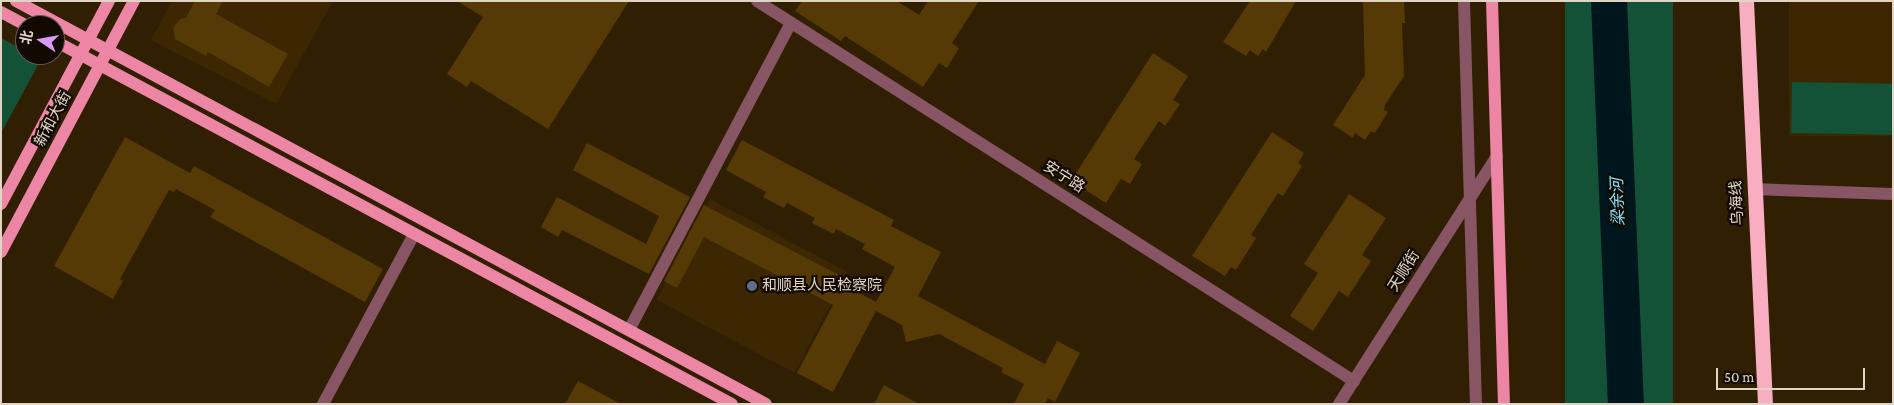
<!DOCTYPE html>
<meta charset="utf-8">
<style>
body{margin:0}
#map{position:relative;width:1894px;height:405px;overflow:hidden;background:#301f03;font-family:"Crimson Pro","Noto Sans SC",serif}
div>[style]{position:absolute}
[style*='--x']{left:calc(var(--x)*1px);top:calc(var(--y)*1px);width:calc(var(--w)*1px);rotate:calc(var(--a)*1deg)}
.built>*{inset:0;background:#3c2702;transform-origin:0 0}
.green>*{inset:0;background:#145237;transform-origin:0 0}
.river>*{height:36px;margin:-18px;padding:0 18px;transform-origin:18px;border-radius:18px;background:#00161d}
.building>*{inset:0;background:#563a05}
.minor>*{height:12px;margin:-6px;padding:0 6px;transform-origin:6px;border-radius:6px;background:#875563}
.major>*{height:12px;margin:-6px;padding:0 6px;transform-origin:6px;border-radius:6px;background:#ed86a5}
.highway>*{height:15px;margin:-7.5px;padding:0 7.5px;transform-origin:7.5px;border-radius:7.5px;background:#f8adc1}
.dots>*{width:14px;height:14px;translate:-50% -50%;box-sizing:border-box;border:2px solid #120a02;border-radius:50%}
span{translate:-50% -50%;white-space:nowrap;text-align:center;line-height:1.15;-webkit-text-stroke:4.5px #120a02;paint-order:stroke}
.street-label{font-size:15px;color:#e0d5c5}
.poi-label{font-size:15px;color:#e0d5c5}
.left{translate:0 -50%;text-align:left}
.water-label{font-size:16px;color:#7fe0fa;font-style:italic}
.frame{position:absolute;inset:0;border:2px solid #e0d5c5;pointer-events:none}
.north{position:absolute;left:15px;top:15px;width:50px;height:50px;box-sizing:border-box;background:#120a02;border:1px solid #645b50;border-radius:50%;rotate:282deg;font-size:14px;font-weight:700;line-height:20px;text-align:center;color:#e0d5c5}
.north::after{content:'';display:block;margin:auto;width:18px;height:22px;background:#da9af7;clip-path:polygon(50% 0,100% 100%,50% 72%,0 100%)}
.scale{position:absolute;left:1716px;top:368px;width:149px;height:22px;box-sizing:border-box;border:2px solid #e0d5c5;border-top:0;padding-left:6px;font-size:15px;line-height:18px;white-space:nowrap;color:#e0d5c5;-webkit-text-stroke:4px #120a02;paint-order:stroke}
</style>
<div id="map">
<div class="built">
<i style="clip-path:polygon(172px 1px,333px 1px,276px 104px,151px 40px)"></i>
<i style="left:1789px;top:1px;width:104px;height:135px"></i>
<i style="left:710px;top:199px;width:156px;height:114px;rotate:28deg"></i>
</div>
<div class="green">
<i style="left:1565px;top:1px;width:108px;height:403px"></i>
<i style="clip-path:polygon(1px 38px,25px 51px,25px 55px,33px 55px,37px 67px,1px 133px)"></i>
<i style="left:1792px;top:82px;width:101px;height:51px;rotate:1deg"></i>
</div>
<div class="river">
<i style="--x:1609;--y:1;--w:403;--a:87.6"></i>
</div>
<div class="building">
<i style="clip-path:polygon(195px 1px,223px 1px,216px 14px,288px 54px,269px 87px,208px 52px,206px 56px,175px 39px,173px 28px,180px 19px,186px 18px)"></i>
<i style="clip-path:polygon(457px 1px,629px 1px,548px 129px,471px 81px,467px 87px,447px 74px,483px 17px)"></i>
<i style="clip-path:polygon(802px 1px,897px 1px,919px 15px,928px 1px,979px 1px,952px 43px,959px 48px,947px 68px,939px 63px,923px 87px,845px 36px,841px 41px,795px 11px)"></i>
<i style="clip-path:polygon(1250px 1px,1296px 1px,1266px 52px,1263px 49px,1258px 56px,1250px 50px,1246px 56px,1223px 42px)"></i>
<i style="clip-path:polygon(1363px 1px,1404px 1px,1405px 23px,1402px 23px,1404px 76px,1385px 105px,1384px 110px,1388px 112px,1375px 133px,1371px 131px,1365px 140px,1355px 133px,1353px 138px,1333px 125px,1365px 75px)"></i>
<i style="clip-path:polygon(1153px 53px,1188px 76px,1173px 100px,1180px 104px,1165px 126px,1159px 121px,1134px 159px,1142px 164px,1130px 184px,1121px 179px,1106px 203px,1071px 181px)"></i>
<i style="clip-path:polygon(1272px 132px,1304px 153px,1298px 163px,1302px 166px,1283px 196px,1278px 193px,1251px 235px,1256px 238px,1236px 270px,1231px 267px,1225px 276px,1192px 256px)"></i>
<i style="clip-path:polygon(125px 137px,190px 173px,194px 166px,383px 269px,365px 302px,210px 217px,215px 210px,176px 189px,174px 192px,169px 190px,120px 279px,123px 281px,113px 299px,54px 266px)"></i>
<i style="clip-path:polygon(742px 140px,894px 220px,891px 226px,941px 252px,918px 296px,1045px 364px,1057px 341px,1080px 353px,1055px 402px,1048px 398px,1045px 404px,1014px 404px,1024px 384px,1001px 372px,1003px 368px,939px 334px,906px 342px,902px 325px,876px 311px,833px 392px,797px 373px,833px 305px,704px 237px,677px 288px,664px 281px,704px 205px,843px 277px,840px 283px,876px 302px,895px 267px,862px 249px,865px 244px,836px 229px,834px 234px,812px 223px,815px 218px,787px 203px,784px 208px,763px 197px,766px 192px,726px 170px)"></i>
<i style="clip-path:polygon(587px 143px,690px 197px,649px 274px,562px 230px,558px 237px,541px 227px,557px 197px,646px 244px,659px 216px,573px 170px)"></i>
<i style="clip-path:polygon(1349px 194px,1386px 218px,1362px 255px,1371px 261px,1348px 297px,1339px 291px,1313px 331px,1290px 316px,1318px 273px,1304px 264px)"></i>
<i style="clip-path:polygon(578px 381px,621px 404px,565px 404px)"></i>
<i style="clip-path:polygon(884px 385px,919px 404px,874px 404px)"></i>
</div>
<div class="minor">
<i style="--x:757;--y:1;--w:708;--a:32.48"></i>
<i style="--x:1464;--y:1;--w:403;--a:88.3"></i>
<i style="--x:1754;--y:189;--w:139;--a:2.1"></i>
<i style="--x:629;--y:330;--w:347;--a:-62.2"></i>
<i style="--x:323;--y:404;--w:193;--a:-61.8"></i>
<i style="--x:1339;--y:404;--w:294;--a:-57.5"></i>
</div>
<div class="major">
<i style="--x:16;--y:1;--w:851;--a:28.25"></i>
<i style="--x:1492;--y:1;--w:403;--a:88.3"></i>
<i style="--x:1;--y:12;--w:27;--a:28"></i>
<i style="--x:55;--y:41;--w:768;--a:28.2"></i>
<i style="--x:1;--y:204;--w:230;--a:-62"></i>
<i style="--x:1;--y:252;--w:284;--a:-62.1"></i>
</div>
<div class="highway">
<i style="--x:1746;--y:1;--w:403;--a:87.3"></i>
</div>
<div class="dots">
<i style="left:752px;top:286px;background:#5c6f8a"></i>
</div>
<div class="street-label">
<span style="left:53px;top:119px;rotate:-62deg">新和大街</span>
<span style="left:1064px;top:177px;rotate:32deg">安宁路</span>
<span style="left:1737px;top:203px;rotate:-93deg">乌海线</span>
<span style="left:1404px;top:271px;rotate:-58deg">天顺街</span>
</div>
<div class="poi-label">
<span class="left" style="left:762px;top:286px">和顺县人民检察院</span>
</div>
<div class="water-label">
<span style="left:1618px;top:202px;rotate:-92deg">梁余河</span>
</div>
<div class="frame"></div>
<div class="north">北</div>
<div class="scale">50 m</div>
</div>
